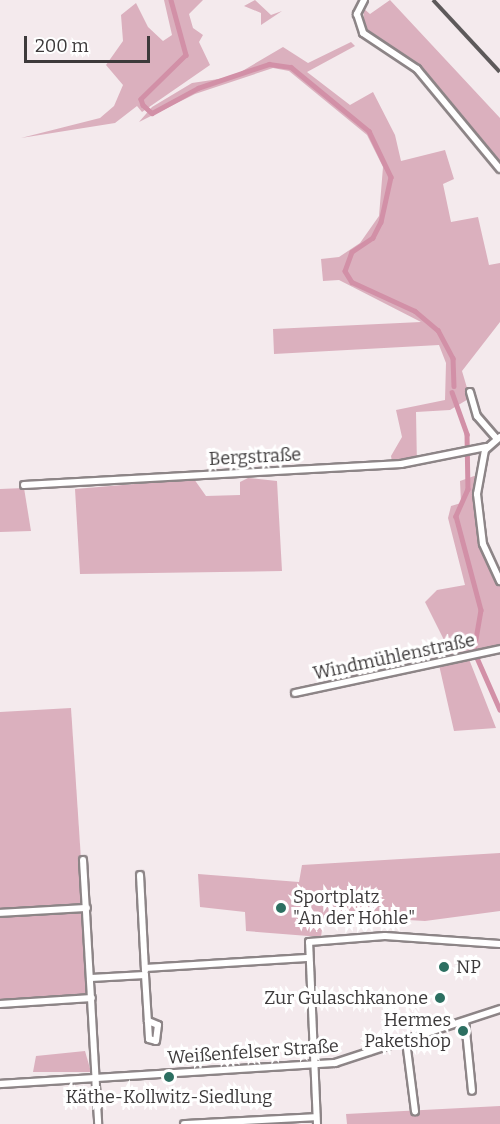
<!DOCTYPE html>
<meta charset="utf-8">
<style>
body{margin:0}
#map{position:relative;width:500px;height:1124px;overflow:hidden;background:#f4eaed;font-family:Bitter,serif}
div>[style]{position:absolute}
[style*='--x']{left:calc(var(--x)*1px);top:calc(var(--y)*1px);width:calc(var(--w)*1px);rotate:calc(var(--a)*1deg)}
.green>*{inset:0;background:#dbb0be}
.canal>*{height:4.5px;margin:-2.25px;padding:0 2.25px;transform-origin:2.25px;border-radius:2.25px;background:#d290a7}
.roads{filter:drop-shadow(2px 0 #8d8587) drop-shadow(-2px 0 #8d8587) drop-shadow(0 2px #8d8587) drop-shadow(0 -2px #8d8587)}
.minor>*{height:6px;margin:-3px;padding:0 3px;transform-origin:3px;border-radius:3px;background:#fff}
.rail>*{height:4px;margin-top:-2px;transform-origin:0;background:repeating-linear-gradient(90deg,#fff 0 4.5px,#5d595a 0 9px);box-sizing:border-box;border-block:2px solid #5d595a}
.dots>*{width:16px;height:16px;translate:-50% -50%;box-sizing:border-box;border:3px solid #fff;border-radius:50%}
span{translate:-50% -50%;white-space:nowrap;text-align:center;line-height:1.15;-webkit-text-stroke:6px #fff;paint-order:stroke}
.street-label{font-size:18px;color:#3d3a3b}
.poi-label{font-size:18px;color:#3d3a3b}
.left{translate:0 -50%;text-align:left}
.right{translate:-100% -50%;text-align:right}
.scale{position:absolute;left:24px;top:36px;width:126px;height:27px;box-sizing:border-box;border:3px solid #3d3a3b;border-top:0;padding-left:8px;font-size:18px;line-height:21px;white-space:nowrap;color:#3d3a3b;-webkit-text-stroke:4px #fff;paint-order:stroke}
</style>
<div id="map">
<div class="green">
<i style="clip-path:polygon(164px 0,203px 0,189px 14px,193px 28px,203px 35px,199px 42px,210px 65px,142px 112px,137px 106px,115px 123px,21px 138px,100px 118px,114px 106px,123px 85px,106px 65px,123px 41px,121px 15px,136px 3px,148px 27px,163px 41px,172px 35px)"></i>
<i style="clip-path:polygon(255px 0,271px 15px,282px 11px,261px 25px,261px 13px,244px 6px)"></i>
<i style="clip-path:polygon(390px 0,500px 118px,500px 162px,422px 67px,365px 31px,363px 8px,370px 14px)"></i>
<i style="clip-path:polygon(351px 42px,355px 46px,307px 72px,350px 105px,373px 92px,395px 135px,401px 161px,445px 150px,454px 179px,443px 184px,451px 222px,478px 217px,489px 265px,500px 263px,500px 322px,462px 371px,470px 398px,450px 410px,416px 412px,417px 466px,393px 468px,391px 456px,402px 437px,396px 410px,445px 400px,446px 363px,439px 345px,274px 354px,273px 329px,421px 322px,339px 280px,323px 281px,321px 259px,339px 257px,360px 243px,379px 216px,383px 167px,367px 135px,289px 71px,273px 68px,195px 94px,139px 122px,152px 107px,192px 83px,232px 77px,283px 47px,308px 63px)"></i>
<i style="clip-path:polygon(477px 475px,481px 547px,500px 585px,500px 646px,467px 654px,496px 728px,454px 731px,439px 665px,452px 656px,425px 602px,437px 590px,465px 585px,448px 518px,451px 506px,461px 503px,460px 481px)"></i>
<i style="clip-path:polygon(194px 479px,206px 496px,240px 495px,240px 482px,248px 478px,277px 481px,282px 571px,80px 574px,75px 489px)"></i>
<i style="clip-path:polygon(24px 488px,31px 531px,0 532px,0 489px)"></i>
<i style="clip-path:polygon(71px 708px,90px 996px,0 1005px,0 712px)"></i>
<i style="clip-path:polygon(500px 853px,500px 911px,425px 921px,324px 915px,321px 937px,246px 931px,245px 912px,200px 907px,198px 874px,299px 882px,302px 865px)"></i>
<i style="clip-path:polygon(85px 1051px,91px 1072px,33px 1072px,36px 1056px)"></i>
<i style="clip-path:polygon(500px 1106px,500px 1124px,347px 1124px,346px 1114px)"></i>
</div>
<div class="canal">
<i style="--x:171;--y:0;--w:57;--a:74.7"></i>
<i style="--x:186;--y:55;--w:63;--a:135.6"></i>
<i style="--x:141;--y:99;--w:6;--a:72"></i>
<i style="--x:143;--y:105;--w:12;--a:42"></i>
<i style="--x:152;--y:113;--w:52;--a:-28.5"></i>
<i style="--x:198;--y:88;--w:75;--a:-18.7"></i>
<i style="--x:269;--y:64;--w:22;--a:8"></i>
<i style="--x:291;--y:67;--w:101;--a:39.4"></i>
<i style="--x:369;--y:131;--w:51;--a:64.4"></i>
<i style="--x:391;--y:177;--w:46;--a:102.5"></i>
<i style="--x:381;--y:222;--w:18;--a:117"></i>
<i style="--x:373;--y:238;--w:25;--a:146"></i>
<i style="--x:352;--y:252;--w:20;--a:110"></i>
<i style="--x:345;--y:271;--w:13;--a:58"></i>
<i style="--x:352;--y:282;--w:69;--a:24.7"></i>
<i style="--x:415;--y:311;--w:30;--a:40"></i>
<i style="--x:438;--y:330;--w:32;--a:62"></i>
<i style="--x:453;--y:358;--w:28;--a:88"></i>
<i style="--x:452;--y:392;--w:45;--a:70.3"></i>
<i style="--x:467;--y:434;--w:55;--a:89"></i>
<i style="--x:468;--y:489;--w:30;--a:114"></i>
<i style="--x:456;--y:516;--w:97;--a:75.1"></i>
<i style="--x:481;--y:610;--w:42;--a:99.7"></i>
<i style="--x:474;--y:651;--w:64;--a:66.2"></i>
</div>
<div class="roads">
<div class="minor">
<i style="--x:364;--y:0;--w:16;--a:117"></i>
<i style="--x:357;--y:14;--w:20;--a:72"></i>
<i style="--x:363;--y:33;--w:65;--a:33.7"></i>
<i style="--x:417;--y:69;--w:130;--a:50.3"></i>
<i style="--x:470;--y:392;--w:25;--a:74"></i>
<i style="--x:477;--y:416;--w:30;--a:49"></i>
<i style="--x:500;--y:437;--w:20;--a:139"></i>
<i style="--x:485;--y:450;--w:45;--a:100.3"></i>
<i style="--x:477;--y:494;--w:50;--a:83.2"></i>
<i style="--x:483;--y:544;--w:41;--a:65.3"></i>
<i style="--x:24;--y:485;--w:378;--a:-3.2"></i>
<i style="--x:401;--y:464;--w:87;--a:-11.3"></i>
<i style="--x:295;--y:693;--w:210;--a:-12.1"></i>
<i style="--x:83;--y:860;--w:264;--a:86.7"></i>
<i style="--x:140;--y:875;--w:96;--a:87"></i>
<i style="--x:0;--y:913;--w:87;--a:-3.3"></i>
<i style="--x:145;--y:968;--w:162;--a:-3.5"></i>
<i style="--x:91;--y:978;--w:54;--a:-3.2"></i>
<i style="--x:145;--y:975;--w:64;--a:86.4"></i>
<i style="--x:149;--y:1039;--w:7;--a:16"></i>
<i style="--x:156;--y:1041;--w:16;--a:-83"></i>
<i style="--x:158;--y:1025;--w:11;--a:-158"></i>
<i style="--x:0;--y:1004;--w:92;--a:-3.7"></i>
<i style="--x:465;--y:1021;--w:70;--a:84.3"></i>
<i style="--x:406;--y:1041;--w:71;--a:82.7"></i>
<i style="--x:0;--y:1084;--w:336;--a:-3.6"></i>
<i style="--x:335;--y:1063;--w:174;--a:-18.1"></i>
<i style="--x:184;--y:1124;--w:132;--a:-3"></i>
<i style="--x:317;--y:1124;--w:182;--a:-92.5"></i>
<i style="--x:309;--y:942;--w:76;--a:-4.5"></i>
<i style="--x:385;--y:936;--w:115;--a:4"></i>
</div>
</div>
<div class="rail">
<i style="--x:433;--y:0;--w:98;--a:47.1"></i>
</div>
<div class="dots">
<i style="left:281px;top:908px;background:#2c6f61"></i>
<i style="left:444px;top:967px;background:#2c6f61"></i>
<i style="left:440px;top:998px;background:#2c6f61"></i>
<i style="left:463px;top:1031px;background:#2c6f61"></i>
<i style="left:169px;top:1077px;background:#2c6f61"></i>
</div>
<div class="street-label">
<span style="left:255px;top:457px;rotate:-3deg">Bergstraße</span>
<span style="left:394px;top:657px;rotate:-12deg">Windmühlenstraße</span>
<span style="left:253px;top:1052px;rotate:-4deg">Weißenfelser Straße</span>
</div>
<div class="poi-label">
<span class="left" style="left:293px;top:908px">Sportplatz<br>"An der Hohle"</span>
<span class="left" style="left:456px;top:967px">NP</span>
<span class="right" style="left:428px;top:998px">Zur Gulaschkanone</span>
<span class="right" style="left:451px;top:1031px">Hermes<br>Paketshop</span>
<span style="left:169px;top:1097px">Käthe-Kollwitz-Siedlung</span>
</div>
<div class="scale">200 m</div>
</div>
